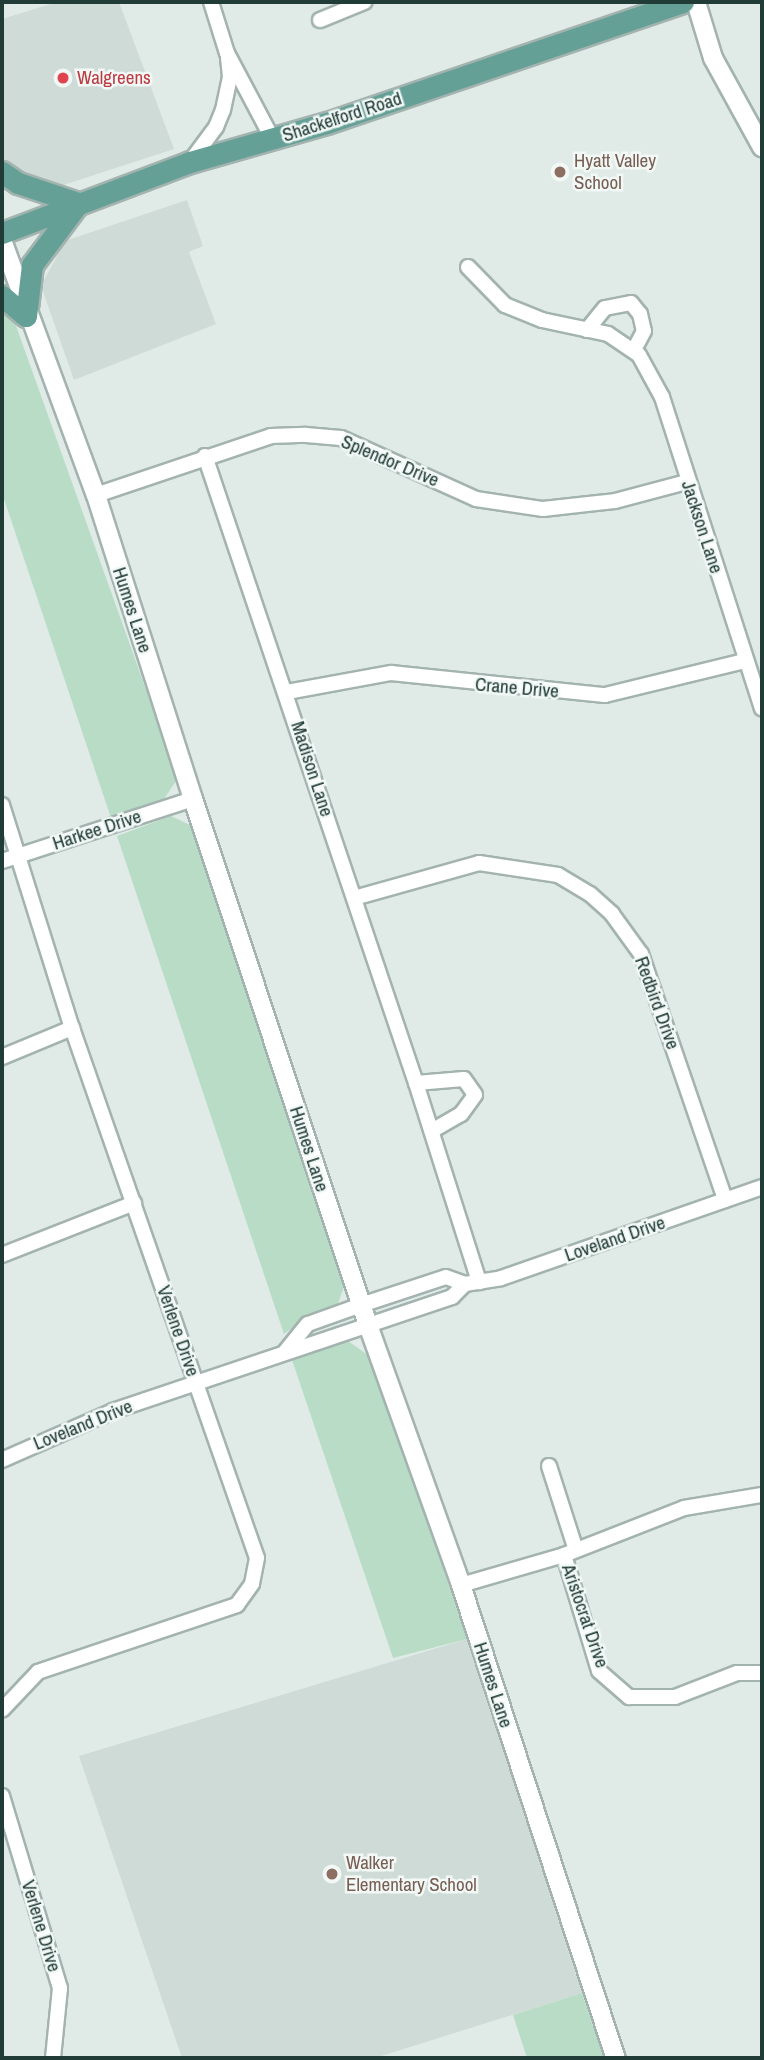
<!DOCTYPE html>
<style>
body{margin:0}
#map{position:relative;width:764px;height:2060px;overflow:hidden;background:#e0ebe7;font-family:"Archivo Narrow",sans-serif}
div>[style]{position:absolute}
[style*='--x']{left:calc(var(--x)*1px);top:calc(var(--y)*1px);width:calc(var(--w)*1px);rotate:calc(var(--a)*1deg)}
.built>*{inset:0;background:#cfdbd6}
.green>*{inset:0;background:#b9dcc6}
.roads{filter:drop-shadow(2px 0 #a3b3af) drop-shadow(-2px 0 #a3b3af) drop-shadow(0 2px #a3b3af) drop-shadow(0 -2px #a3b3af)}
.minor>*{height:14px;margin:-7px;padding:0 7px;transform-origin:7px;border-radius:7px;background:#fff}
.tertiary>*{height:18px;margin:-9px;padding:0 9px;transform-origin:9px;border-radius:9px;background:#fff}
.primary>*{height:21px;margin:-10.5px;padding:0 10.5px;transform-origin:10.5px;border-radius:10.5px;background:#65a097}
.dots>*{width:19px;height:19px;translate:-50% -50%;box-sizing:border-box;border:4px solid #f1f8f5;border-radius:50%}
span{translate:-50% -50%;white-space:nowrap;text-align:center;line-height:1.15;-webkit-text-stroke:5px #f1f8f5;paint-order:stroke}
.health-label{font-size:19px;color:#be3a42}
.left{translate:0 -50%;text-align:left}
.street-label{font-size:19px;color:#213b37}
.education-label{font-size:19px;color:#785e54}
.frame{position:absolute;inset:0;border:4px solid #213b37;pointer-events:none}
</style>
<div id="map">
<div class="built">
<i style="clip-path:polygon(57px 2px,119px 2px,174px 149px,51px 189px,2px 169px,2px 19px)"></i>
<i style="clip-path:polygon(187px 200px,203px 246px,189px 252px,216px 324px,74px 380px,41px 286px,65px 241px)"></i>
<i style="clip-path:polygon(467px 1639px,582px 1993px,375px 2058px,182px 2058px,79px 1756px)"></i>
</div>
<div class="green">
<i style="clip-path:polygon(2px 303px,14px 320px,175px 771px,176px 781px,162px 802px,111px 818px,2px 493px)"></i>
<i style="clip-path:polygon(171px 816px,194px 827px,345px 1284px,336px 1309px,300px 1322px,284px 1334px,117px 836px)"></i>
<i style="clip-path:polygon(348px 1341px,372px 1358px,467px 1639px,393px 1658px,291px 1357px)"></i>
<i style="clip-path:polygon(582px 1993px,604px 2058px,527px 2058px,513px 2015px)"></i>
</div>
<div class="roads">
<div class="minor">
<i style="--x:211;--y:2;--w:53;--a:72.6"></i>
<i style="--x:227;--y:53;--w:98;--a:62.1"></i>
<i style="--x:320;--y:20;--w:48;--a:-22.2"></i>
<i style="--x:190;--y:162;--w:44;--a:-53.4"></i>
<i style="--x:216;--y:127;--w:18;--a:-68"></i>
<i style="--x:223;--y:110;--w:34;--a:-78"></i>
<i style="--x:230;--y:77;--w:19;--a:-96"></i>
<i style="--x:468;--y:267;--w:53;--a:45.8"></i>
<i style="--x:505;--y:305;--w:40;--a:22"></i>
<i style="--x:542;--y:320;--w:67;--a:12"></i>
<i style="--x:608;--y:334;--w:37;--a:34"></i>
<i style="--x:639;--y:355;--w:48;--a:61.3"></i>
<i style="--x:662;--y:397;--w:327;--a:72.2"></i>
<i style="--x:587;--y:330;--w:28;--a:-51"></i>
<i style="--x:605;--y:308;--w:26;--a:-11"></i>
<i style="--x:631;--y:303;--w:14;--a:51"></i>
<i style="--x:640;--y:314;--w:17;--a:77"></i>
<i style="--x:644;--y:331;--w:21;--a:118"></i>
<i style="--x:205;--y:456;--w:662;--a:71.4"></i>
<i style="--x:416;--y:1083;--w:209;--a:72.4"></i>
<i style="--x:96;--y:495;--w:185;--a:-18.6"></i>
<i style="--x:271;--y:436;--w:35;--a:-2"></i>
<i style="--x:306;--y:435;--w:35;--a:5"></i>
<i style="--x:341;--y:438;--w:148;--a:24.3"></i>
<i style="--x:476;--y:499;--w:68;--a:8.5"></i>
<i style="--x:543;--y:509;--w:72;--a:-6.3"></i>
<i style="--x:615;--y:501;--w:74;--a:-14.8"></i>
<i style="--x:287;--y:692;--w:106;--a:-10.4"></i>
<i style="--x:391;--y:673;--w:215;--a:5.9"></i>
<i style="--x:605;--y:695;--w:144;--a:-13.7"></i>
<i style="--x:2;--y:805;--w:234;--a:72.6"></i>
<i style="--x:72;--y:1028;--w:561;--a:70.76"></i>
<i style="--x:257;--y:1558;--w:26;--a:101"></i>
<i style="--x:252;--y:1584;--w:26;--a:126"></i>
<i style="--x:237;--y:1605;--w:210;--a:161.4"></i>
<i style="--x:38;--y:1672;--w:52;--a:133.5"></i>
<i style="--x:2;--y:861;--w:201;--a:-18"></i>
<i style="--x:354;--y:898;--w:130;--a:-15.6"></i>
<i style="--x:479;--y:863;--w:80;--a:8.6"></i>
<i style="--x:558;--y:875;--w:37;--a:31"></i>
<i style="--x:590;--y:894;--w:30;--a:42"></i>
<i style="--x:612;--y:914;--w:49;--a:54.1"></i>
<i style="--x:641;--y:954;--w:260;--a:71.1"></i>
<i style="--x:2;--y:1057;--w:76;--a:-22.5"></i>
<i style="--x:416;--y:1083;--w:48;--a:-4.8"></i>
<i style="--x:464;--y:1079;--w:19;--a:55"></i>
<i style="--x:475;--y:1095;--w:24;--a:126"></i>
<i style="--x:461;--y:1114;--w:34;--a:150"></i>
<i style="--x:2;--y:1255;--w:142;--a:-21.5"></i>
<i style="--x:285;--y:1352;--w:36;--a:-51"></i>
<i style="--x:308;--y:1324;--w:56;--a:-19.7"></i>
<i style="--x:361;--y:1305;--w:89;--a:-18.2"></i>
<i style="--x:446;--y:1277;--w:20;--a:20"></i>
<i style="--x:465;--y:1284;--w:36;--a:-9"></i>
<i style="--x:501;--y:1278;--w:276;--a:-19.2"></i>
<i style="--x:2;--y:1460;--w:121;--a:-23.8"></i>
<i style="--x:113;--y:1411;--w:358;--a:-18.6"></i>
<i style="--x:452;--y:1297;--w:18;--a:-45"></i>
<i style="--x:549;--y:1466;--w:88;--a:72.2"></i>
<i style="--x:564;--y:1555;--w:121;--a:73.2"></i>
<i style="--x:599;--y:1671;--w:40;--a:41"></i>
<i style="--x:629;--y:1697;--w:46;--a:0"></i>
<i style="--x:675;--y:1697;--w:66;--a:-21.2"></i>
<i style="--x:737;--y:1673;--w:25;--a:0"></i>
<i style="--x:461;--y:1585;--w:107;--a:-16.2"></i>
<i style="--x:564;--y:1555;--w:129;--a:-21.4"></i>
<i style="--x:684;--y:1508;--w:79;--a:-9.5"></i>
<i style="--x:2;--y:1796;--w:201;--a:73.2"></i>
<i style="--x:60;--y:1988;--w:70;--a:95.7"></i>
</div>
<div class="tertiary">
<i style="--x:696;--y:2;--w:59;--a:73.1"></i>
<i style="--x:713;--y:58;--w:102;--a:61.2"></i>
<i style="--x:2;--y:240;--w:272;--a:69.8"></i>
<i style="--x:96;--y:495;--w:319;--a:72.3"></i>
<i style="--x:193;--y:799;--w:554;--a:71.6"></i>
<i style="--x:368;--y:1325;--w:276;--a:70.3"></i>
<i style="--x:461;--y:1585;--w:498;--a:71.9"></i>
</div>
<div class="primary">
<i style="--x:2;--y:172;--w:19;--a:35"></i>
<i style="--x:18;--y:183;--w:63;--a:18.4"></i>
<i style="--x:2;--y:233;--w:201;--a:-20.7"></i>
<i style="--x:190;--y:162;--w:142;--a:-15.9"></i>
<i style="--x:327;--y:123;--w:376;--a:-18.8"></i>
<i style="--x:2;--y:296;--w:31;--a:40"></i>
<i style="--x:26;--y:316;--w:51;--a:-83.3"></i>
<i style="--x:32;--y:265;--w:75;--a:-53.1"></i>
</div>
</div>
<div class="dots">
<i style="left:63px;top:78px;background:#e0444e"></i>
<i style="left:560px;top:172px;background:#8d6e63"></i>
<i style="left:332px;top:1874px;background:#8d6e63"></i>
</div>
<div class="health-label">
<span class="left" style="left:77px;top:78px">Walgreens</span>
</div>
<div class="street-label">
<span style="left:342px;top:117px;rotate:-18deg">Shackelford Road</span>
<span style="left:390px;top:461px;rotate:23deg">Splendor Drive</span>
<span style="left:702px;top:527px;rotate:72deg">Jackson Lane</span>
<span style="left:132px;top:610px;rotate:72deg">Humes Lane</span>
<span style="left:517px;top:688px;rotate:5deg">Crane Drive</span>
<span style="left:312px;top:769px;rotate:72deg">Madison Lane</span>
<span style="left:97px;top:830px;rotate:-18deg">Harkee Drive</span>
<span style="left:657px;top:1003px;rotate:70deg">Redbird Drive</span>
<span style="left:309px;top:1149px;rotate:72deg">Humes Lane</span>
<span style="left:615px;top:1239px;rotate:-19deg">Loveland Drive</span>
<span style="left:178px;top:1331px;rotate:71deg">Verlene Drive</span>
<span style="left:83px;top:1425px;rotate:-22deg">Loveland Drive</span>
<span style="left:585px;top:1616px;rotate:71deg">Aristocrat Drive</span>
<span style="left:493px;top:1685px;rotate:72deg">Humes Lane</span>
<span style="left:41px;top:1926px;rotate:73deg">Verlene Drive</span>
</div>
<div class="education-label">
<span class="left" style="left:574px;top:172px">Hyatt Valley<br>School</span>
<span class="left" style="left:346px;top:1874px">Walker<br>Elementary School</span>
</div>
<div class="frame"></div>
</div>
